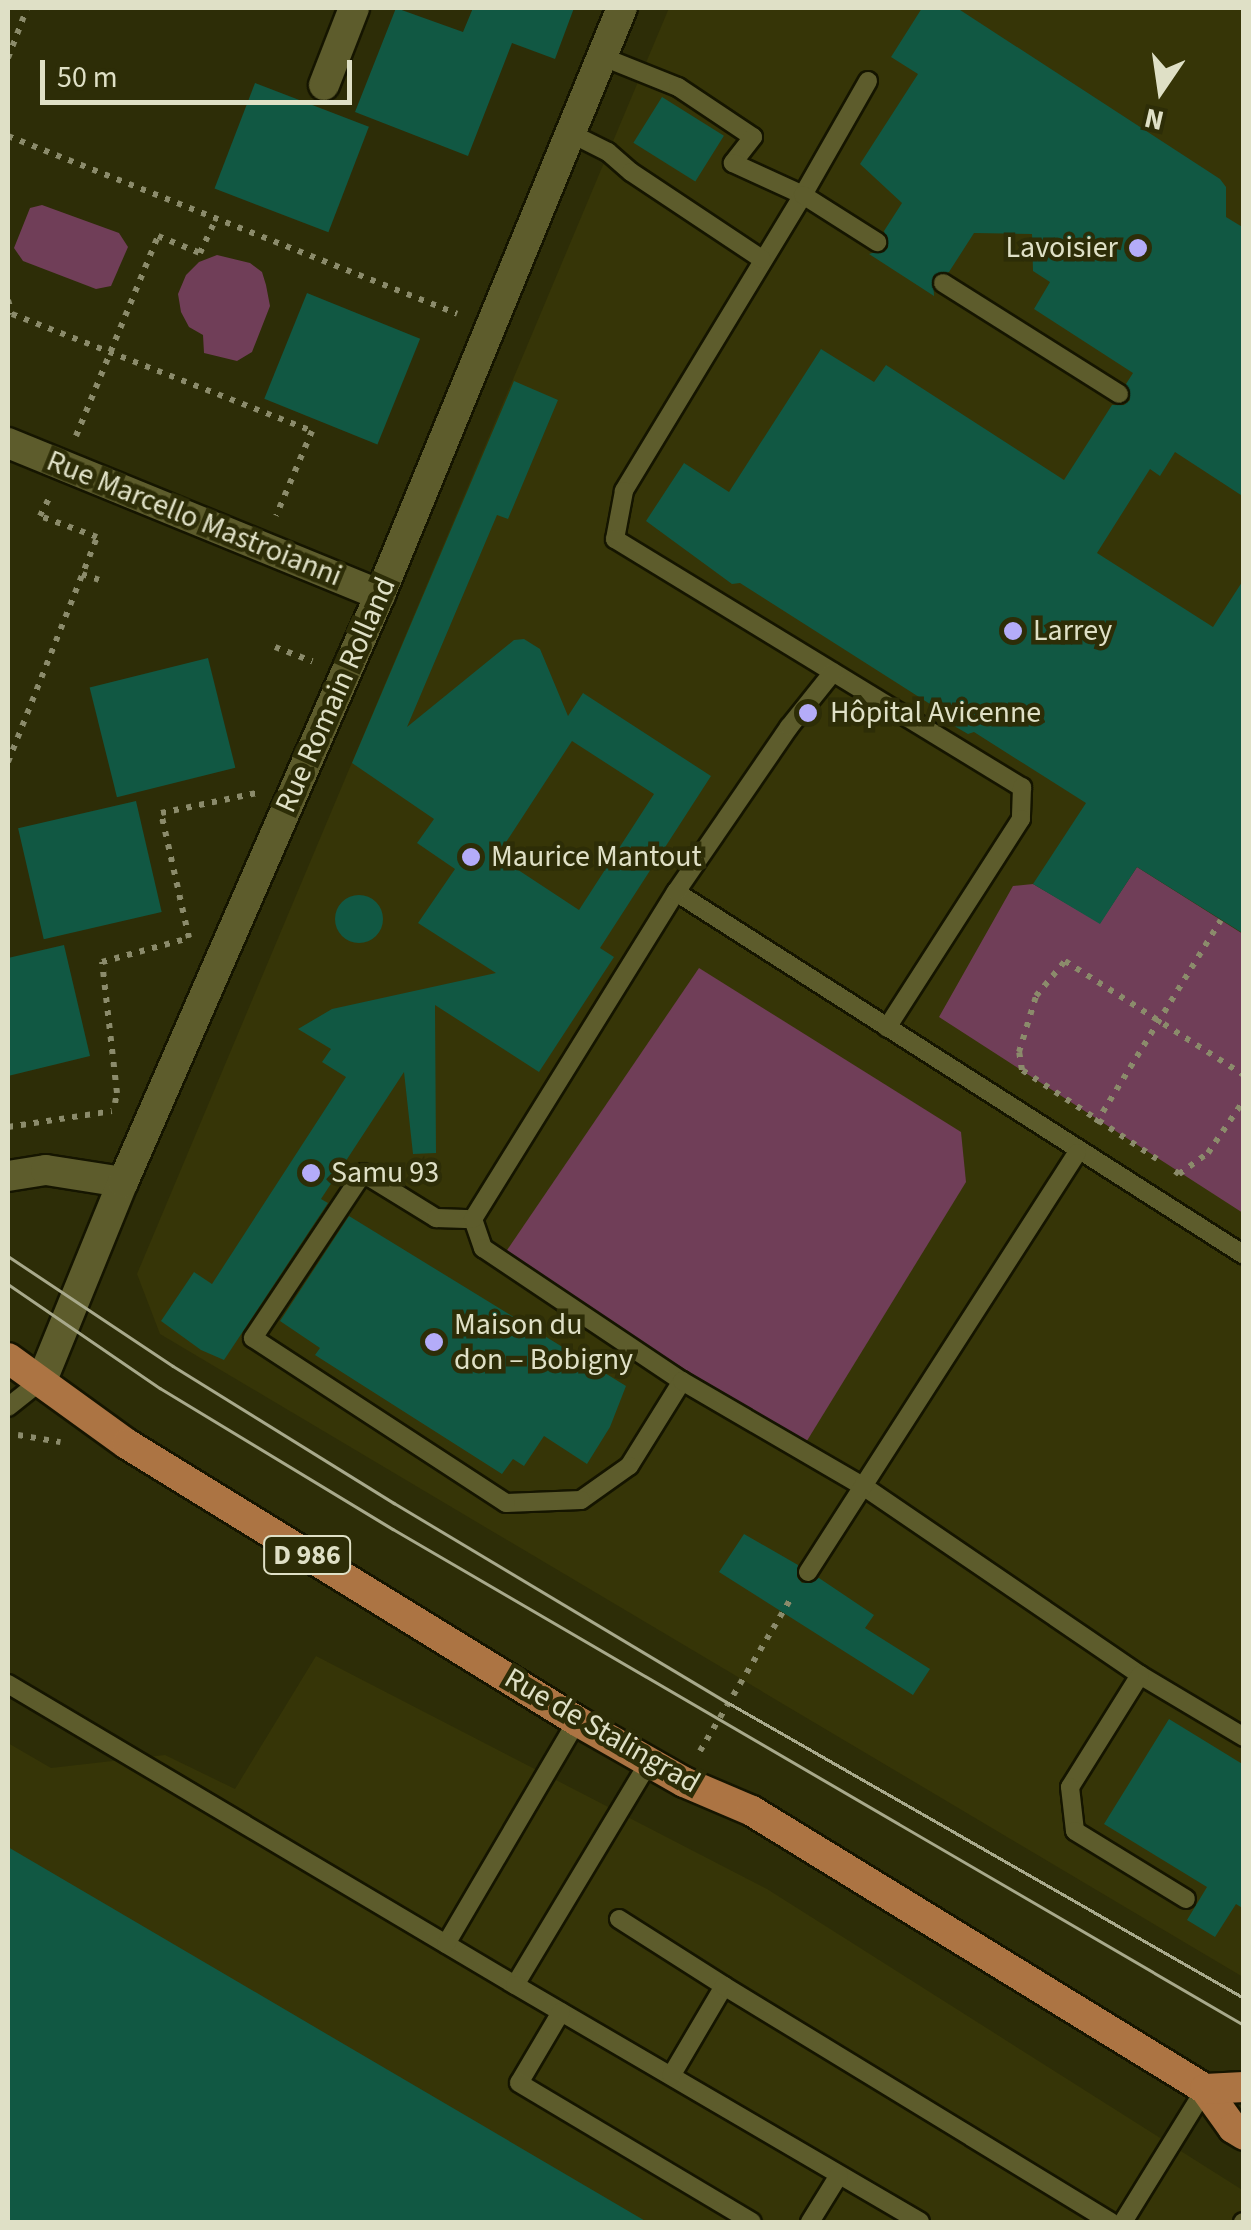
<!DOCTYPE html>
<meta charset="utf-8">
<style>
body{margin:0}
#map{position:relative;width:1251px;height:2230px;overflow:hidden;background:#2d2d07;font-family:"Source Sans 3",sans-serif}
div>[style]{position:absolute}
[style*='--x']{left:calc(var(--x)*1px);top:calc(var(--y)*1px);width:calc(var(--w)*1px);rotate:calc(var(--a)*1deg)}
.built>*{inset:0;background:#363507}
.green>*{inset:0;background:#703e58}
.building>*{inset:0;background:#115843;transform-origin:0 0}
.round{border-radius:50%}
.path>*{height:6px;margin-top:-3px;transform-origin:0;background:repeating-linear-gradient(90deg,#8b8b6b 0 5px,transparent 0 13px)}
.roads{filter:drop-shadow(2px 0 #151500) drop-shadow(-2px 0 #151500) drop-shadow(0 2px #151500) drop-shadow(0 -2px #151500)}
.lane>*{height:18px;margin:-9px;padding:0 9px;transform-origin:9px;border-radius:9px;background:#5d5c2c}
.street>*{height:30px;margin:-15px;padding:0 15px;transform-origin:15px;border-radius:15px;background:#5d5c2c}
.primary>*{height:30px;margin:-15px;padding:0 15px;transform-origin:15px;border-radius:15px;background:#ac7443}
.tram>*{height:2.5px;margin:-1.25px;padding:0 1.25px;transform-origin:1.25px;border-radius:1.25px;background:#a8a98b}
.dots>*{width:28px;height:28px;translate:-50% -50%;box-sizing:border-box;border:5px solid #2d2d07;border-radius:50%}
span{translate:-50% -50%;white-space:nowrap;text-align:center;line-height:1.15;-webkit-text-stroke:9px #2d2d07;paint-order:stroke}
.shield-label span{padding:2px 8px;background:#2d2d07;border:2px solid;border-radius:8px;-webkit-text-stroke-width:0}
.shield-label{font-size:28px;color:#dfe0c6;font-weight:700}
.poi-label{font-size:30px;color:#dfe0c6}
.right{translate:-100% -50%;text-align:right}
.left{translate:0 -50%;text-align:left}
.street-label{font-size:30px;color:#dfe0c6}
.frame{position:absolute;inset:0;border:10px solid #dfe0c6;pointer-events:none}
.north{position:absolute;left:1111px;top:40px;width:100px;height:100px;-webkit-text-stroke:8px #2d2d07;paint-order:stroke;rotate:193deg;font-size:28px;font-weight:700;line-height:40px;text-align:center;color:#dfe0c6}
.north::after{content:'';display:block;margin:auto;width:35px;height:45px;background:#dfe0c6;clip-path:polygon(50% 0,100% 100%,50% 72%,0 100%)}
.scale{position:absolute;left:40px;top:60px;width:312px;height:45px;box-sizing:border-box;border:5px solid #dfe0c6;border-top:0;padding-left:12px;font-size:30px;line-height:35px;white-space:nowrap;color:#dfe0c6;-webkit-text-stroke:8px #2d2d07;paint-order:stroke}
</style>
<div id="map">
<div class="built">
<i style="clip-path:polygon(669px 8px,1243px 8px,1243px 1977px,160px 1334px,137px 1274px)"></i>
<i style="clip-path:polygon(316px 1656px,767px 1889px,1244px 2191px,1243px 2222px,8px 2222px,8px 1743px,51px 1768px,165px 1755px,235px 1789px)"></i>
</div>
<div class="green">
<i style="clip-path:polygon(42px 205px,119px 233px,128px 247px,111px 286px,96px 289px,23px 261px,14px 248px,30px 208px)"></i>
<i style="clip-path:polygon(217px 255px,250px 263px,262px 272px,266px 285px,270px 306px,252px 352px,237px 361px,204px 353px,203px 335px,189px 327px,181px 312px,178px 294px,186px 275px,199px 262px)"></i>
<i style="clip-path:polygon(1137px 867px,1243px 934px,1243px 1213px,939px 1017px,1013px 886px,1033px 884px,1100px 923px)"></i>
<i style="clip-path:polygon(699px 968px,961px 1132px,966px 1182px,805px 1444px,503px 1256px)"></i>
</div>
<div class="building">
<i style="clip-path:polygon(396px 8px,463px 32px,473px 8px,574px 8px,555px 59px,512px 43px,468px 156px,355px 112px)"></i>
<i style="clip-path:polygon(922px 8px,957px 8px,1220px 179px,1226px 187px,1226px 217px,1244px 228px,1244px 497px,1175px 452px,1160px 476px,1150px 469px,1097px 553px,1213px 627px,1244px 579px,1244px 934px,1137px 867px,1100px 924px,1033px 884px,1086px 803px,974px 732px,968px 734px,930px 712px,930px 704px,740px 583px,732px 584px,646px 521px,684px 463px,729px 492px,821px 349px,874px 382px,886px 365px,1064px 480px,1112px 405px,1124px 405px,1130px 400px,1126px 384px,1133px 373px,1034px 309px,1050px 282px,1033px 271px,1032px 234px,974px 233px,949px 272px,933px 276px,934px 296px,869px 254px,888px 248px,884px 231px,902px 203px,860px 164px,918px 74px,891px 57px)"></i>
<i style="left:255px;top:83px;width:122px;height:113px;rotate:21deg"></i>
<i style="left:662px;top:97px;width:73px;height:54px;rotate:32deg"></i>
<i style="left:307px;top:293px;width:122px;height:114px;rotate:22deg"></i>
<i style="clip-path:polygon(evenodd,514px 381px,558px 400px,508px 519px,497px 515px,407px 727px,514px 640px,524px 639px,540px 649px,568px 716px,583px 693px,711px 776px,600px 948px,614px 957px,539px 1072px,435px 1005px,436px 1153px,413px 1154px,404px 1072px,321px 1199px,328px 1203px,224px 1360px,201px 1350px,161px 1321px,194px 1272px,212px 1284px,346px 1077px,322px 1062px,331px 1049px,298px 1029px,332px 1009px,496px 973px,418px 923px,455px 869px,417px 843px,434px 819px,352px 763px,514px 381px,572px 741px,654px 794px,579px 910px,497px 856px,572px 741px)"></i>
<i style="left:208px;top:658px;width:113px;height:122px;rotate:76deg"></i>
<i style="left:136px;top:801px;width:114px;height:121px;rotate:77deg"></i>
<i class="round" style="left:335px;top:895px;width:48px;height:48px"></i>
<i style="clip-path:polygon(64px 945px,90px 1056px,8px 1076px,8px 958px)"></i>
<i style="clip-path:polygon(349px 1216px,626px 1386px,610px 1427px,587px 1464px,544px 1436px,524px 1466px,513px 1459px,502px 1474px,315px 1355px,320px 1348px,280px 1321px)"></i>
<i style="clip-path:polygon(744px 1534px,798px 1565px,797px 1577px,802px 1583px,819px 1578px,874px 1615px,865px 1628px,930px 1669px,913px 1695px,719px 1572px)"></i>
<i style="clip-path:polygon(1169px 1719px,1244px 1765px,1244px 1909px,1236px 1904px,1215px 1937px,1187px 1920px,1207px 1887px,1104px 1824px)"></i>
<i style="clip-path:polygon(8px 1847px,647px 2222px,8px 2222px)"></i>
</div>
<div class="path">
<i style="--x:8;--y:58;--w:53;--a:-69.2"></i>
<i style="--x:8;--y:136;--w:483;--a:21.6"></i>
<i style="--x:8;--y:300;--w:15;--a:74"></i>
<i style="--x:12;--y:314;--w:322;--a:21.3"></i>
<i style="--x:312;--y:431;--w:92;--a:113"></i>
<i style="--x:76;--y:436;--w:216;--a:-67.7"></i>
<i style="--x:158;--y:236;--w:45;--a:22"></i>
<i style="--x:200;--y:253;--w:38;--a:-65"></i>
<i style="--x:82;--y:574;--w:18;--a:19"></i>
<i style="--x:275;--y:647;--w:40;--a:21"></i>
<i style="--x:8;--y:762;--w:242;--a:-68.4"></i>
<i style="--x:97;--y:537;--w:61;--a:-159.8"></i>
<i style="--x:40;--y:516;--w:20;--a:-63"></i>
<i style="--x:115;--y:1103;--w:10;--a:-79"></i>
<i style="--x:117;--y:1093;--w:132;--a:-96.5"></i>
<i style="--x:102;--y:962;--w:90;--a:-15.4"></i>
<i style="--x:189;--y:938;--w:128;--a:-102.6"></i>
<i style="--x:161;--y:813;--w:98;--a:-11.8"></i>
<i style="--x:1096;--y:1123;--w:238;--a:-58.4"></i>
<i style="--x:8;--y:1127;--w:105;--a:-8.7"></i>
<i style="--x:1157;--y:1159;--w:162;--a:-146.6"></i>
<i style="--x:1022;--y:1070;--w:18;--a:-99"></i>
<i style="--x:1019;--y:1052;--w:59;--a:-73.1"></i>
<i style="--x:1036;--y:996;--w:45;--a:-50.4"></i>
<i style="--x:1065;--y:961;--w:212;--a:32.5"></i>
<i style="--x:1175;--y:1171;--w:5;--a:37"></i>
<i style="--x:1179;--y:1174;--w:36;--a:-36"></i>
<i style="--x:1208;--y:1153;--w:64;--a:-55.8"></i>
<i style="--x:18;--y:1435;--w:43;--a:9.5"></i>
<i style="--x:700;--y:1751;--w:176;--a:-59.2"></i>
</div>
<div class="roads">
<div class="lane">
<i style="--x:603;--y:57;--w:81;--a:21.8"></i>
<i style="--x:678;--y:87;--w:90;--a:33.7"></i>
<i style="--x:753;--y:137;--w:33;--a:128"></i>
<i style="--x:733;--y:163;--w:77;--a:24.6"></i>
<i style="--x:803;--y:195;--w:346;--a:121.2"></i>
<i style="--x:624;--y:491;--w:49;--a:100.6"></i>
<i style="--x:615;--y:539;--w:477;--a:31.4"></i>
<i style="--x:1022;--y:787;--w:32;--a:92"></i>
<i style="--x:1021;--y:819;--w:248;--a:122.7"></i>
<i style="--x:868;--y:81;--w:131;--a:119.7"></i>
<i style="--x:803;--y:195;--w:88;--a:32.4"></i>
<i style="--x:572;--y:134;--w:40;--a:26.6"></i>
<i style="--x:608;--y:152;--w:30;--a:41"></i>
<i style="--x:631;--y:172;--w:157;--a:33.6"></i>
<i style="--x:943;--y:283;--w:208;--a:32.2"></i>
<i style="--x:676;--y:892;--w:674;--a:32.58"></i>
<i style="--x:363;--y:1173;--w:86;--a:31.7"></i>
<i style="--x:436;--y:1218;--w:37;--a:2"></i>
<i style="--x:473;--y:1219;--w:31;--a:71"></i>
<i style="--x:483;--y:1248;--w:239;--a:33.8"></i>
<i style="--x:682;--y:1381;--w:100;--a:121.9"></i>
<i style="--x:629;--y:1466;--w:59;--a:144.7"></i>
<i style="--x:581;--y:1500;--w:75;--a:177.7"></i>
<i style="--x:506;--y:1503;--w:302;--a:-146.9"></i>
<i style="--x:253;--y:1338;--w:198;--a:-56.3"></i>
<i style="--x:473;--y:1219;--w:385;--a:-58.2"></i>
<i style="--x:676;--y:892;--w:200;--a:-55.6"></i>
<i style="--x:789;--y:727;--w:70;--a:-51.3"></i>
<i style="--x:682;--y:1381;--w:213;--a:30.2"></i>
<i style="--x:866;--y:1488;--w:332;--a:34.3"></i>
<i style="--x:1140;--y:1675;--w:121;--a:30.8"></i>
<i style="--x:8;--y:1407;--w:43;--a:-38.5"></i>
<i style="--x:808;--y:1572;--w:498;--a:-57.3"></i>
<i style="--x:1140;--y:1675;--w:132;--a:122"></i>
<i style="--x:1070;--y:1787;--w:44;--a:83.5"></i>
<i style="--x:1075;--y:1831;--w:130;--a:31.5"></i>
<i style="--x:8;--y:1684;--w:590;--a:30.7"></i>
<i style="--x:649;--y:1762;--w:260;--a:121"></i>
<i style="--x:515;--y:1985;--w:469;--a:30.3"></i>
<i style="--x:619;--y:1919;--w:125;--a:32.5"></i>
<i style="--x:724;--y:1986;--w:104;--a:120.5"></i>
<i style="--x:446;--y:1944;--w:259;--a:-59.6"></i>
<i style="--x:724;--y:1986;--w:453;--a:31.4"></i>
<i style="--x:561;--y:2012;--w:82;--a:120.6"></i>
<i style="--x:519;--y:2083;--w:271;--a:30.8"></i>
<i style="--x:810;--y:2222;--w:55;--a:-58.3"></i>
<i style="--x:1123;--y:2222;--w:156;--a:-58.3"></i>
<i style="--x:1243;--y:2222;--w:1;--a:0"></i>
</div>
<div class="street">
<i style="--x:324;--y:85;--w:83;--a:-68.7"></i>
<i style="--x:8;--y:443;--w:402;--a:22.2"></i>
<i style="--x:8;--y:1176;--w:38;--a:-9"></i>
<i style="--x:46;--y:1170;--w:78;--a:8.9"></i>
<i style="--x:42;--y:1380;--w:214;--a:-67.8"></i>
<i style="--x:123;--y:1182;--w:641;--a:-66.36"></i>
<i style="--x:380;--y:595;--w:635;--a:-67.6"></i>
</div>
<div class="primary">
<i style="--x:8;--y:1358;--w:147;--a:35.9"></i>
<i style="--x:127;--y:1444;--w:528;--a:31.61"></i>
<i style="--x:577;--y:1721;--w:123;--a:29.7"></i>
<i style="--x:684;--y:1782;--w:74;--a:23.1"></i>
<i style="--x:752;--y:1811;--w:532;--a:31.54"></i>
<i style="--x:1205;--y:2089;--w:48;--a:54.3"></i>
<i style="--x:1233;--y:2128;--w:13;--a:32"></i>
<i style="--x:1205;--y:2089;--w:39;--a:-3"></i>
</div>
</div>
<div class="tram">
<i style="--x:8;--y:1256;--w:198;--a:33.7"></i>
<i style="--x:173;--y:1366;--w:260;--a:31.8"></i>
<i style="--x:394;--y:1503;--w:388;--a:30.9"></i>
<i style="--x:727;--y:1702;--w:596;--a:29.79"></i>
<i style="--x:8;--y:1284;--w:184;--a:34.4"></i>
<i style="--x:160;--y:1388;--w:272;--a:31.2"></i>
<i style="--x:393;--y:1529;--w:985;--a:30.24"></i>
</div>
<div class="dots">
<i style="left:1138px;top:248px;background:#b4acf9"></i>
<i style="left:1013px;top:631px;background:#b4acf9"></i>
<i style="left:808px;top:713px;background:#b4acf9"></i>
<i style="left:471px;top:857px;background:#b4acf9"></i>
<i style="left:311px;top:1173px;background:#b4acf9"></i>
<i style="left:434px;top:1342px;background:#b4acf9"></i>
</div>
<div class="shield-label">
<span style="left:307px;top:1555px">D 986</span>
</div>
<div class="poi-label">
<span class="right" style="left:1118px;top:248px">Lavoisier</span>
<span class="left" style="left:1033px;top:631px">Larrey</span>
<span class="left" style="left:830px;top:713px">Hôpital Avicenne</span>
<span class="left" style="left:491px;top:857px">Maurice Mantout</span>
<span class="left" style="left:331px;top:1173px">Samu 93</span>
<span class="left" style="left:454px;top:1342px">Maison du<br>don – Bobigny</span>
</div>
<div class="street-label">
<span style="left:194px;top:519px;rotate:22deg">Rue Marcello Mastroianni</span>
<span style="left:336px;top:695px;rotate:-66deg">Rue Romain Rolland</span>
<span style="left:602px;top:1731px;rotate:30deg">Rue de Stalingrad</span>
</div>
<div class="frame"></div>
<div class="north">N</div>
<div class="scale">50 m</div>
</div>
